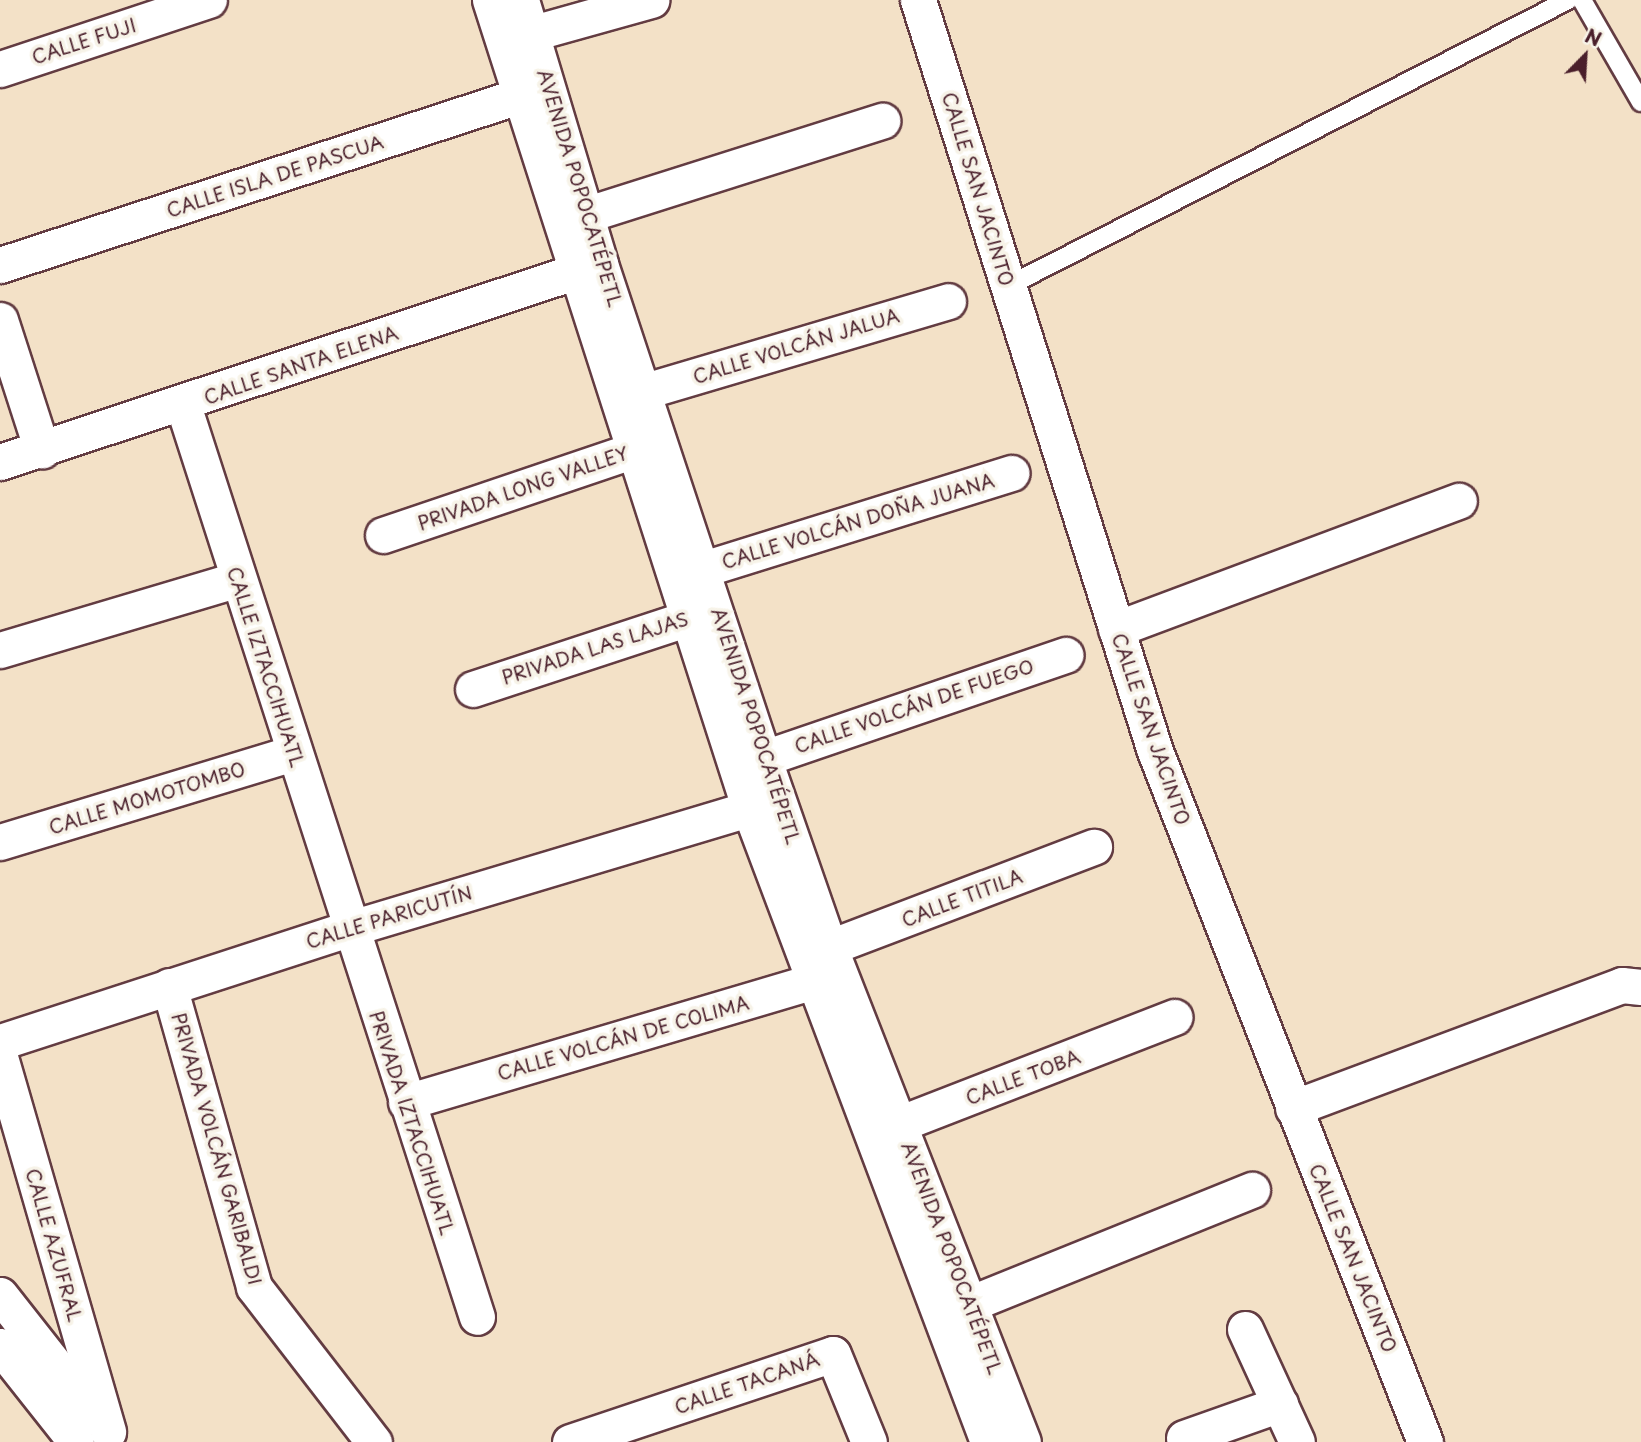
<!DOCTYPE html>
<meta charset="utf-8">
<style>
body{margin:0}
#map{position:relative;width:1641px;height:1442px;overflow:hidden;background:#f3e1c7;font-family:"Playpen Sans",sans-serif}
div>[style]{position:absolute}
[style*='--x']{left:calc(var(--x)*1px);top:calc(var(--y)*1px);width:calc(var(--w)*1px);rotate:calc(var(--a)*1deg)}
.roads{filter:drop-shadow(2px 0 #633c42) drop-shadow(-2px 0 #633c42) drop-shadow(0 2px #633c42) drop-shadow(0 -2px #633c42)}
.service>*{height:18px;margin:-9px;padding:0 9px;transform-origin:9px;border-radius:9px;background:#fff}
.minor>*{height:35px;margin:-17.5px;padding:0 17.5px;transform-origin:17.5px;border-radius:17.5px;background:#fff}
span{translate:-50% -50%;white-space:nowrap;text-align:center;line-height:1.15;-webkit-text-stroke:7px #f7f3e8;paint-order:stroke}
.street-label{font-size:19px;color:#4a1f2b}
.north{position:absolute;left:1550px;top:21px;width:70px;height:70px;-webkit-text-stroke:5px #f7f3e8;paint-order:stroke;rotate:24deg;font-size:19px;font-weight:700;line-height:28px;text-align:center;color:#4a1f2b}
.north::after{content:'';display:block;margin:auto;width:24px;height:32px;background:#4a1f2b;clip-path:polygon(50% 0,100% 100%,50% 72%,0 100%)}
</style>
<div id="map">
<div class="roads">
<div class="service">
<i style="--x:1582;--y:0;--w:118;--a:60"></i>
<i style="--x:1008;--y:286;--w:629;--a:-27.05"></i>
</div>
<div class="minor">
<i style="--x:490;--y:0;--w:851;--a:72.2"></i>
<i style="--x:750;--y:810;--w:675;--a:69.36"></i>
<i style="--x:521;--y:0;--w:276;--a:73.3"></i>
<i style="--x:600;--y:264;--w:519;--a:71.7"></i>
<i style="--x:763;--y:757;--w:203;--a:70.8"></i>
<i style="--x:830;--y:949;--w:529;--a:68.62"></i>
<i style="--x:918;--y:0;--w:788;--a:72.49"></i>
<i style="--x:1155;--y:751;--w:742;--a:68.66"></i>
<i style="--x:533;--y:33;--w:123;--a:-15.6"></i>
<i style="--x:0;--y:69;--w:220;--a:-18.3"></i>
<i style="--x:585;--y:215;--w:312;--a:-17.6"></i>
<i style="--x:0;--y:265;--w:571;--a:-18.05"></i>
<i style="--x:0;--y:320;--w:137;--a:72.1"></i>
<i style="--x:645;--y:391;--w:316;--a:-16.5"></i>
<i style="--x:183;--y:405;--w:958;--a:72.13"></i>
<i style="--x:0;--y:462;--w:627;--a:-18.32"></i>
<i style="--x:383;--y:535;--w:284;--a:-18.7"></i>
<i style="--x:684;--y:575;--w:343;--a:-17.3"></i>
<i style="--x:1116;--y:629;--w:366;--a:-20.5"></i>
<i style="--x:0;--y:650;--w:248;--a:-16.6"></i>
<i style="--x:473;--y:689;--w:246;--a:-18.2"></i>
<i style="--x:741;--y:766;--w:343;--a:-18.9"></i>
<i style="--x:0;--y:842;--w:306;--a:-16.9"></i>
<i style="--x:809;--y:955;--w:305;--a:-20.8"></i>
<i style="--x:169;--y:986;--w:313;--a:74.2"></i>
<i style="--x:254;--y:1287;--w:196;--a:52.3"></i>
<i style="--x:0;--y:1042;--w:366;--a:-18"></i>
<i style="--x:348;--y:929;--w:443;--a:-16.7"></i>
<i style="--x:0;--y:1057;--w:390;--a:73.9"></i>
<i style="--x:406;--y:1102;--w:447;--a:-16.5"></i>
<i style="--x:1293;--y:1108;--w:351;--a:-20.5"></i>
<i style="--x:1622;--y:985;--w:19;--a:6"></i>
<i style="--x:878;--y:1132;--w:318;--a:-21.2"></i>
<i style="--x:0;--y:1295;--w:155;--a:51.8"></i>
<i style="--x:947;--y:1313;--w:329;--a:-22"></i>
<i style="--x:1245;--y:1329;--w:124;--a:65.3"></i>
<i style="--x:0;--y:1346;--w:122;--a:51.6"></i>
<i style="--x:1184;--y:1438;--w:102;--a:-19.5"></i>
<i style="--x:570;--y:1442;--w:277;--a:-18.5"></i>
<i style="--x:833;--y:1354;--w:95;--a:67.8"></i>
</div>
</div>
<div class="street-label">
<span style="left:84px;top:41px;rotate:-18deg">CALLE FUJI</span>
<span style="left:275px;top:176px;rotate:-18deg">CALLE ISLA DE PASCUA</span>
<span style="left:580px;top:188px;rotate:73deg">AVENIDA POPOCATÉPETL</span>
<span style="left:978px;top:189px;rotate:73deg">CALLE SAN JACINTO</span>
<span style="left:796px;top:346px;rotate:-17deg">CALLE VOLCÁN JALUA</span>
<span style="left:301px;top:365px;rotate:-19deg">CALLE SANTA ELENA</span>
<span style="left:523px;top:488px;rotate:-19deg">PRIVADA LONG VALLEY</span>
<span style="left:858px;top:521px;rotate:-17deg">CALLE VOLCÁN DOÑA JUANA</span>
<span style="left:595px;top:648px;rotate:-18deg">PRIVADA LAS LAJAS</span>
<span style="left:266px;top:667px;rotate:72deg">CALLE IZTACCIHUATL</span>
<span style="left:914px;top:706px;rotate:-19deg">CALLE VOLCÁN DE FUEGO</span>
<span style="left:756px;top:726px;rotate:72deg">AVENIDA POPOCATÉPETL</span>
<span style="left:1151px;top:729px;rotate:71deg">CALLE SAN JACINTO</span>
<span style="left:147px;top:798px;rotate:-17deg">CALLE MOMOTOMBO</span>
<span style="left:962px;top:898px;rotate:-21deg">CALLE TITILA</span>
<span style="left:389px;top:917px;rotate:-17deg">CALLE PARICUTÍN</span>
<span style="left:623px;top:1038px;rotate:-16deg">CALLE VOLCÁN DE COLIMA</span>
<span style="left:1023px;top:1077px;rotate:-21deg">CALLE TOBA</span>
<span style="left:412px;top:1123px;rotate:72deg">PRIVADA IZTACCIHUATL</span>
<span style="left:217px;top:1149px;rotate:74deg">PRIVADA VOLCÁN GARIBALDI</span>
<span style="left:54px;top:1245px;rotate:74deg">CALLE AZUFRAL</span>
<span style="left:952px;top:1258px;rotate:69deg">AVENIDA POPOCATÉPETL</span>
<span style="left:1353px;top:1258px;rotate:68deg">CALLE SAN JACINTO</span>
<span style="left:747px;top:1383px;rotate:-19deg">CALLE TACANÁ</span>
</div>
<div class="north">N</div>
</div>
